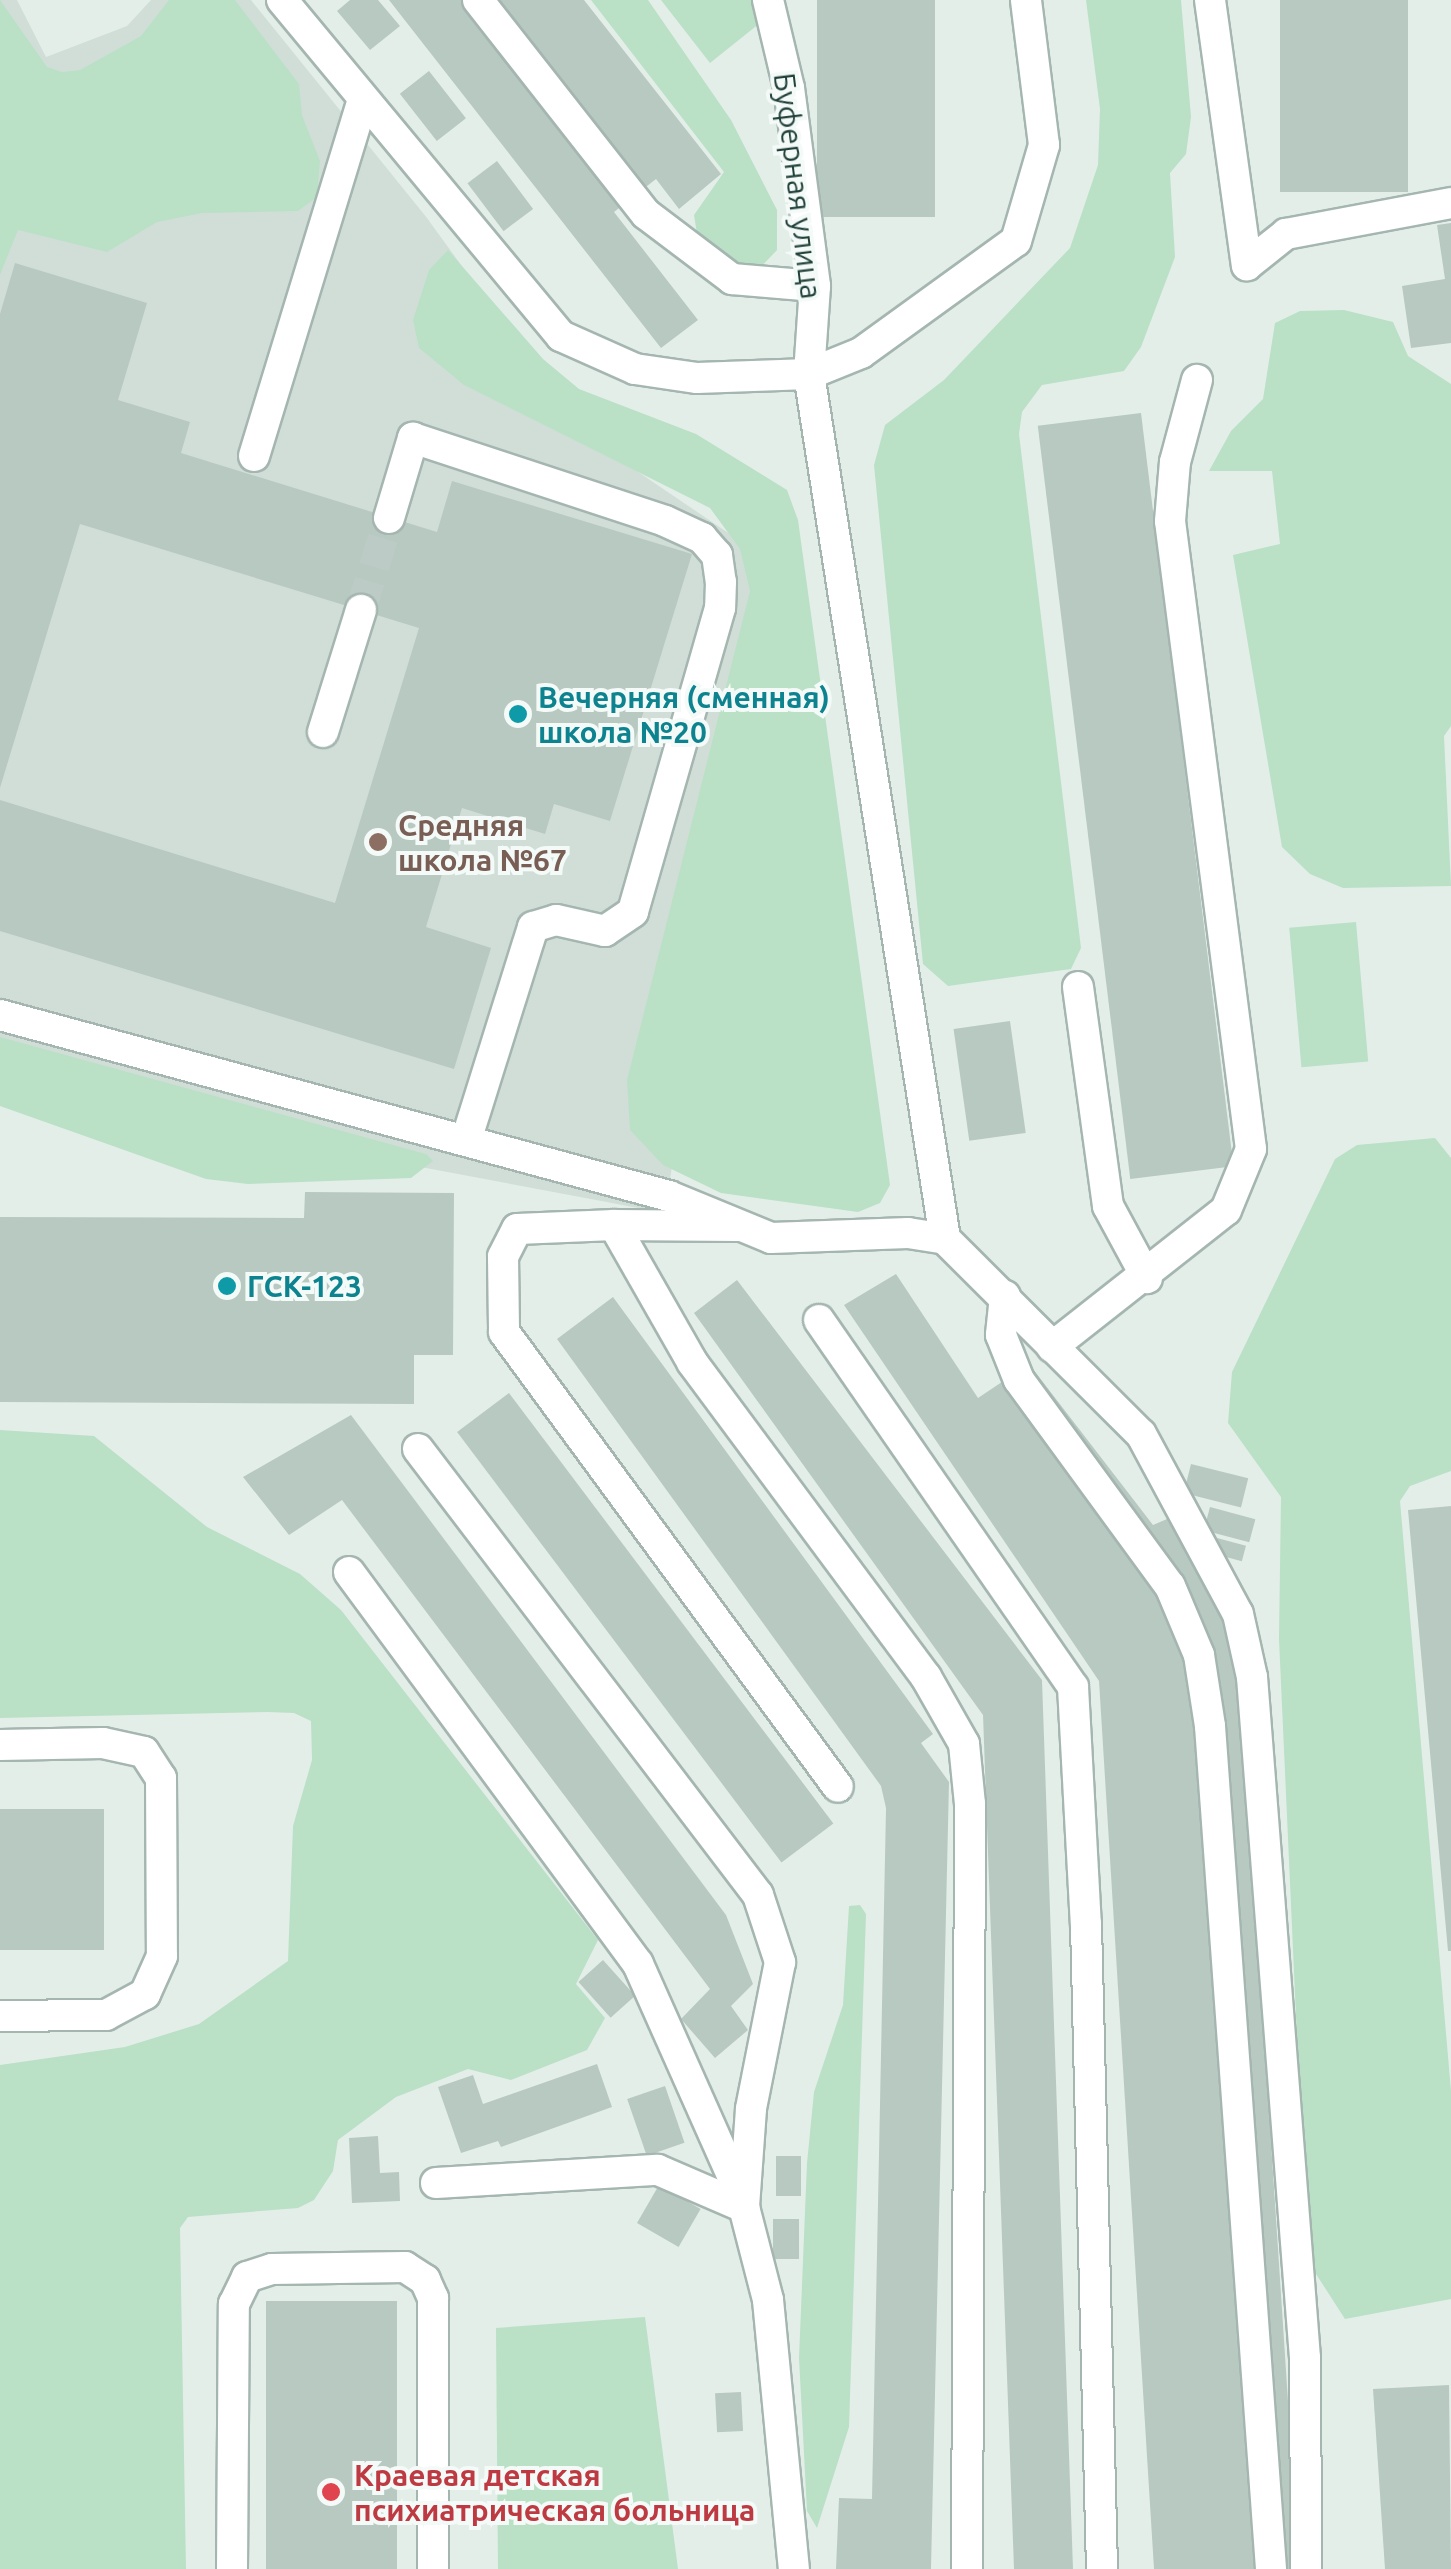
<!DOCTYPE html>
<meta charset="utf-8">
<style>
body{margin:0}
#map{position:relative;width:1451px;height:2569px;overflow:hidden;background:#e3eee9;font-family:Ubuntu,sans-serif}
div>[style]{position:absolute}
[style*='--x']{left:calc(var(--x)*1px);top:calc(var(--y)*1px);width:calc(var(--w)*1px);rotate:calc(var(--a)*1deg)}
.built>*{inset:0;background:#d1ded8}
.green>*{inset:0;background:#bae0c6;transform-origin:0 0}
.building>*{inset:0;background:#b8c9c2;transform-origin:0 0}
.minor-tunnel>*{height:30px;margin-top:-15px;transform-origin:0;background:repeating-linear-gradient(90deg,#bccbc6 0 30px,transparent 0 45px)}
.roads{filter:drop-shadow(2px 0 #a5b6b1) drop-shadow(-2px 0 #a5b6b1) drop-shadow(0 2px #a5b6b1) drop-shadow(0 -2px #a5b6b1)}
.minor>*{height:30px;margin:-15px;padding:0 15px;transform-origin:15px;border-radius:15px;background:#fff}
.dots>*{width:28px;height:28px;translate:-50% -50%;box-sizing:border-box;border:5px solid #f4faf7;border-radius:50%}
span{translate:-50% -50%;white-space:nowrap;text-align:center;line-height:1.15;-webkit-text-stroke:8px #f4faf7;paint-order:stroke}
.street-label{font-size:30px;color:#214039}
.culture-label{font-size:30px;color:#0d838f;font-weight:700}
.left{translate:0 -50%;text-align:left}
.education-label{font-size:30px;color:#785e54;font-weight:700}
.health-label{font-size:30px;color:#be3a42;font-weight:700}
</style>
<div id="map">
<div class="built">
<i style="clip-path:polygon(0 0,17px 0,46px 57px,127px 26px,151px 0,251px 0,427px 218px,585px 436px,752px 549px,757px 596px,665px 1213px,0 1088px)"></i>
</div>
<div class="green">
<i style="clip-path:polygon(0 0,47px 67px,62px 72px,80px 70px,141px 36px,169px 0,235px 0,299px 84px,302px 115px,320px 161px,317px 197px,298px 211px,202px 213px,157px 222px,107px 252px,18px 230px,0 275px)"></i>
<i style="clip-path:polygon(591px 0,648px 0,731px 120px,777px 210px,777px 250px,757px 271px,732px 269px,698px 240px,694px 215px,724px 172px)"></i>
<i style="clip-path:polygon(661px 0,751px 0,760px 23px,710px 63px)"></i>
<i style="clip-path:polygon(1086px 0,1181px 0,1191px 117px,1186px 154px,1170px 173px,1175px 257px,1141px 347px,1124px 371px,1042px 385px,1022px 412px,1019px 434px,1081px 948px,1071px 969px,948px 986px,923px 964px,874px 465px,885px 425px,944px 380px,1070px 248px,1098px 165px,1100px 109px)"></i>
<i style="clip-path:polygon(448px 250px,543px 359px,579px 389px,696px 434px,787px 490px,798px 520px,890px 1185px,880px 1203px,858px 1212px,721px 1193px,663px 1165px,630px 1130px,627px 1080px,750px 591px,740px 549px,710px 508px,464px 385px,419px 348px,413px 320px,429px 270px)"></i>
<i style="clip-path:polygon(1344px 310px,1393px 322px,1408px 356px,1451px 384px,1451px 726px,1444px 736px,1451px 886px,1343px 888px,1310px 874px,1282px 847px,1233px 555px,1280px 544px,1272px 471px,1209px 471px,1231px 431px,1263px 399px,1275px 323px,1300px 311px)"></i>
<i style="left:1356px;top:922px;width:140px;height:67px;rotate:85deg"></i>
<i style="clip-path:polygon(0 1037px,426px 1154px,433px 1161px,411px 1178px,248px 1184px,206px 1179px,0 1106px)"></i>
<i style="clip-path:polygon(1435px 1138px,1451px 1158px,1451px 1471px,1410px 1486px,1400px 1501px,1451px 2091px,1451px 2299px,1345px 2319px,1307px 2260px,1279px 1639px,1281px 1497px,1228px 1423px,1232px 1372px,1335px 1159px,1357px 1145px)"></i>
<i style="clip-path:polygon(0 1430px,94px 1436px,207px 1527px,300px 1574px,341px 1610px,598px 1940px,576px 1984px,605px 2018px,587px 2050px,511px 2080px,468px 2069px,396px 2097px,338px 2140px,333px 2171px,314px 2200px,298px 2208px,188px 2217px,180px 2228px,186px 2569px,0 2569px,0 2065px,125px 2047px,199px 2024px,288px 1961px,293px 1826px,312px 1760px,311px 1721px,294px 1713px,268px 1712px,0 1718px)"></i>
<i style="clip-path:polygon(860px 1905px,866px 1914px,849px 2427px,817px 2528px,807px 2511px,799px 2358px,807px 2163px,814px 2092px,843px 2005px,849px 1906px)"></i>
<i style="clip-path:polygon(645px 2317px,678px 2569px,498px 2569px,496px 2328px)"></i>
</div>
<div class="building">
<i style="clip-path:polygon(350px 0,378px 0,400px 26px,370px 50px,337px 11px)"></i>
<i style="clip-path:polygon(389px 0,584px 0,721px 174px,679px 209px,656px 179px,614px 212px,698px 320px,661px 348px)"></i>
<i style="left:817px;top:0;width:118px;height:217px"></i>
<i style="left:1280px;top:0;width:128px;height:192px"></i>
<i style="left:429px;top:71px;width:60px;height:37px;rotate:52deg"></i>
<i style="left:497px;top:161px;width:60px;height:37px;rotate:53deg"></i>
<i style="clip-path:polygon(1451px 223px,1451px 343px,1411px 348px,1402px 286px,1445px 279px,1437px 225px)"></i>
<i style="clip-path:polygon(15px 263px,147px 303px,118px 400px,190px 422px,181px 453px,437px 532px,452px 481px,692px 554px,610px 821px,554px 804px,545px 834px,462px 808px,426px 927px,491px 948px,454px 1069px,0 931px,0 800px,335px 903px,419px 628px,80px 524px,0 788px,0 314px)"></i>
<i style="left:1141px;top:413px;width:759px;height:104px;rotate:83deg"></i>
<i style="left:1010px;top:1021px;width:113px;height:57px;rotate:82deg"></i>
<i style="clip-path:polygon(305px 1192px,454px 1193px,453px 1355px,414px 1355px,414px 1404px,0 1402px,0 1217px,304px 1218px)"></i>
<i style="clip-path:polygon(896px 1274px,978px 1398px,1029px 1364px,1153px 1525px,1174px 1516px,1239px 1654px,1299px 2569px,1154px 2569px,1099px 1681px,844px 1305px)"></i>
<i style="clip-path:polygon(737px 1280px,1042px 1680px,1073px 2569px,1014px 2569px,983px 1715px,694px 1313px)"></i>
<i style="clip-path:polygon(613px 1297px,933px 1734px,921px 1743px,949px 1782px,931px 2569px,836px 2569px,839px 2498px,872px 2499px,886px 1808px,881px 1786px,557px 1339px)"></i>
<i style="left:509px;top:1393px;width:539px;height:65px;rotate:53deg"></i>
<i style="clip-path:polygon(351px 1415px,726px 1915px,753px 1984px,731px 2006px,748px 2030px,715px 2058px,681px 2019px,710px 1989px,342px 1500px,289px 1535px,243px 1477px)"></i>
<i style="left:1191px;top:1464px;width:59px;height:30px;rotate:14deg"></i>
<i style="clip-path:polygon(1451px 1506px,1451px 1951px,1448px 1951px,1408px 1510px)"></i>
<i style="left:1210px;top:1507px;width:47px;height:24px;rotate:15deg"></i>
<i style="left:1217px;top:1538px;width:30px;height:16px;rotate:15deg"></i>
<i style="left:104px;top:1809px;width:141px;height:104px;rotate:90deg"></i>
<i style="left:603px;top:1960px;width:48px;height:33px;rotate:48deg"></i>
<i style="clip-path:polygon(597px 2064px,612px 2107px,501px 2147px,498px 2141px,461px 2153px,438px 2087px,473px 2075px,483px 2104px)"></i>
<i style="left:665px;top:2086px;width:60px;height:40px;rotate:71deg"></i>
<i style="clip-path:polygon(378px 2136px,380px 2173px,399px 2172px,400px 2201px,352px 2203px,349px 2138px)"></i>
<i style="left:776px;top:2156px;width:25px;height:40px"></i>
<i style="left:659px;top:2185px;width:48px;height:44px;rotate:30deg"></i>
<i style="left:773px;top:2219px;width:26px;height:40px"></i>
<i style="left:266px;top:2301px;width:131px;height:268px"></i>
<i style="clip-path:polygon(1449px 2385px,1451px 2569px,1385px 2569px,1373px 2389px)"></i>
<i style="left:741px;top:2392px;width:39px;height:26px;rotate:87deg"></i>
</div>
<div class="minor-tunnel">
<i style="--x:361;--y:610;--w:96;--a:-73.1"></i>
</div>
<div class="roads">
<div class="minor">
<i style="--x:282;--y:0;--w:437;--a:50.3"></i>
<i style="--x:561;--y:336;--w:81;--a:24"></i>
<i style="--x:635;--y:369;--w:63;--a:8.3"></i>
<i style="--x:697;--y:378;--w:112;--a:-2"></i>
<i style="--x:809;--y:374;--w:876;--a:81.06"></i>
<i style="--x:945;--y:1239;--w:276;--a:44.9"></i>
<i style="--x:1141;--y:1434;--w:204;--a:61.7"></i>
<i style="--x:1238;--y:1614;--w:65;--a:77.5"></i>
<i style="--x:1252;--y:1677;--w:683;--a:85.55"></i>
<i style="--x:1305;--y:2358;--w:211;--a:89.7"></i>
<i style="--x:478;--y:0;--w:272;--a:51.9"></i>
<i style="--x:646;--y:214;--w:108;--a:37.1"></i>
<i style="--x:732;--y:279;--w:83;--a:4.8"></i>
<i style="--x:768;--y:0;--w:90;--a:76.6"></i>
<i style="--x:789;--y:88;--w:200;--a:82.5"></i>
<i style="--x:815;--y:286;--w:88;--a:93.9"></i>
<i style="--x:809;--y:374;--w:56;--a:-22"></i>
<i style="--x:861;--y:353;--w:191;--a:-35.9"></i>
<i style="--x:1016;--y:241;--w:100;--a:-73.7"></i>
<i style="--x:1044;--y:145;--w:146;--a:-97.1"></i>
<i style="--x:1210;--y:0;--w:268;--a:82.1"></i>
<i style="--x:1247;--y:265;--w:50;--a:-38.5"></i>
<i style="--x:1286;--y:234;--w:168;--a:-10.6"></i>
<i style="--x:254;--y:456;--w:372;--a:-73"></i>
<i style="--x:389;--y:518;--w:84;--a:-73.3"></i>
<i style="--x:413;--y:438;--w:265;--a:18.2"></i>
<i style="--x:665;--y:521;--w:41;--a:24.7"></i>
<i style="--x:702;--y:538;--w:23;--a:49"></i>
<i style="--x:717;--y:555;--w:27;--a:82"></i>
<i style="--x:721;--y:582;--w:26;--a:92"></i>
<i style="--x:720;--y:608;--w:316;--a:106"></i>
<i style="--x:633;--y:912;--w:34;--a:146"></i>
<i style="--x:605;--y:931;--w:50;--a:-167.3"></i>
<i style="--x:556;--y:920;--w:24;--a:163"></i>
<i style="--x:533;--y:927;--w:224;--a:107.4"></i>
<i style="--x:323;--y:732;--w:128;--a:-72.7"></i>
<i style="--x:1078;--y:987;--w:221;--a:82.2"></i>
<i style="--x:1108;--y:1206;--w:82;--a:61.6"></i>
<i style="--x:0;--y:1015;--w:693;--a:15.14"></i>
<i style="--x:669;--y:1196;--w:110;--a:22.4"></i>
<i style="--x:771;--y:1238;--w:137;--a:-2.1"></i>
<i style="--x:908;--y:1233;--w:37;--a:9"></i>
<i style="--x:614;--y:1225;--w:97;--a:177.6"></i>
<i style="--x:517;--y:1229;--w:31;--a:117"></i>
<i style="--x:503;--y:1257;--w:75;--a:89.2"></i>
<i style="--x:504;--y:1332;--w:564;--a:53.72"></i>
<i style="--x:738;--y:1226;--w:124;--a:-179.5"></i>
<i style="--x:614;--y:1225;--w:158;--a:60.3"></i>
<i style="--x:692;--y:1362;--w:392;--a:53.4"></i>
<i style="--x:926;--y:1677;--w:77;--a:60.4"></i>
<i style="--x:964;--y:1744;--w:60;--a:84.3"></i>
<i style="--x:970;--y:1804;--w:765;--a:90.22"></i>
<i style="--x:1005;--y:1296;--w:39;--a:96"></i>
<i style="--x:1001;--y:1335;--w:48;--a:68.2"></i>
<i style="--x:1019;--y:1380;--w:255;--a:53.8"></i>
<i style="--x:1170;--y:1586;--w:75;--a:67.2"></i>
<i style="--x:1199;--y:1655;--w:72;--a:81.2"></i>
<i style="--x:1210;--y:1726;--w:845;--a:85.86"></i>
<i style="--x:819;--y:1320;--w:446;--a:55.3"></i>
<i style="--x:1073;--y:1687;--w:237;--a:86.9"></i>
<i style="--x:1086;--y:1924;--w:645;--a:88.58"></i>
<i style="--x:1052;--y:1347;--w:221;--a:-38.2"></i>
<i style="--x:1226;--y:1210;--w:66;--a:-67.7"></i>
<i style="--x:1251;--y:1149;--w:633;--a:-97.35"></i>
<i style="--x:1170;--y:521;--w:59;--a:-85.2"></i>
<i style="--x:1175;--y:462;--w:85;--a:-75"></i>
<i style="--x:418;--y:1449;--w:561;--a:52.68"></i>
<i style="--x:758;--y:1895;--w:71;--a:71.8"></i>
<i style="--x:780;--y:1962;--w:150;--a:101.2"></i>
<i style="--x:751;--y:2109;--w:98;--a:94.1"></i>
<i style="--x:744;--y:2207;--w:96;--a:75.5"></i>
<i style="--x:768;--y:2300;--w:270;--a:84.5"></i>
<i style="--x:349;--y:1572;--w:487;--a:53.6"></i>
<i style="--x:638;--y:1964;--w:253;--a:66"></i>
<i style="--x:0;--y:1745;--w:103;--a:-1.1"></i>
<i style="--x:103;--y:1743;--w:42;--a:12.4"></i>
<i style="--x:144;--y:1752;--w:31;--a:57"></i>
<i style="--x:161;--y:1778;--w:178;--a:89.7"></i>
<i style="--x:162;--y:1956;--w:42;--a:114.1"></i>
<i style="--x:145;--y:1994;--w:44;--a:151.7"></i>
<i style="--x:106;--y:2015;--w:106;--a:179.5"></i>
<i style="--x:436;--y:2183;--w:222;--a:-3.4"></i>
<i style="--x:658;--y:2170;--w:94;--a:23.3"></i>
<i style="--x:232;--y:2569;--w:265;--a:-89.6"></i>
<i style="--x:234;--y:2304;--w:30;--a:-64"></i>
<i style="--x:247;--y:2277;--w:26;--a:-18"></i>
<i style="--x:272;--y:2269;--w:133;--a:-0.9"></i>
<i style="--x:405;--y:2267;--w:24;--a:33"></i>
<i style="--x:425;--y:2280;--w:20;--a:66"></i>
<i style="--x:433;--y:2298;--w:271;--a:90"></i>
</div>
</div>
<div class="dots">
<i style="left:518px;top:714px;background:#0f9aa8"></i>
<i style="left:378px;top:842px;background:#8d6e63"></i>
<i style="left:227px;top:1286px;background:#0f9aa8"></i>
<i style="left:331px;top:2492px;background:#e0444e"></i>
</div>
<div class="street-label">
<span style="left:798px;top:186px;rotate:83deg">Буферная улица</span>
</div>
<div class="culture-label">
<span class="left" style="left:538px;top:714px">Вечерняя (сменная)<br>школа №20</span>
<span class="left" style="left:247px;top:1286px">ГСК-123</span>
</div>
<div class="education-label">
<span class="left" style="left:398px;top:842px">Средняя<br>школа №67</span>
</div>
<div class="health-label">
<span class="left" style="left:354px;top:2492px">Краевая детская<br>психиатрическая больница</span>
</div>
</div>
